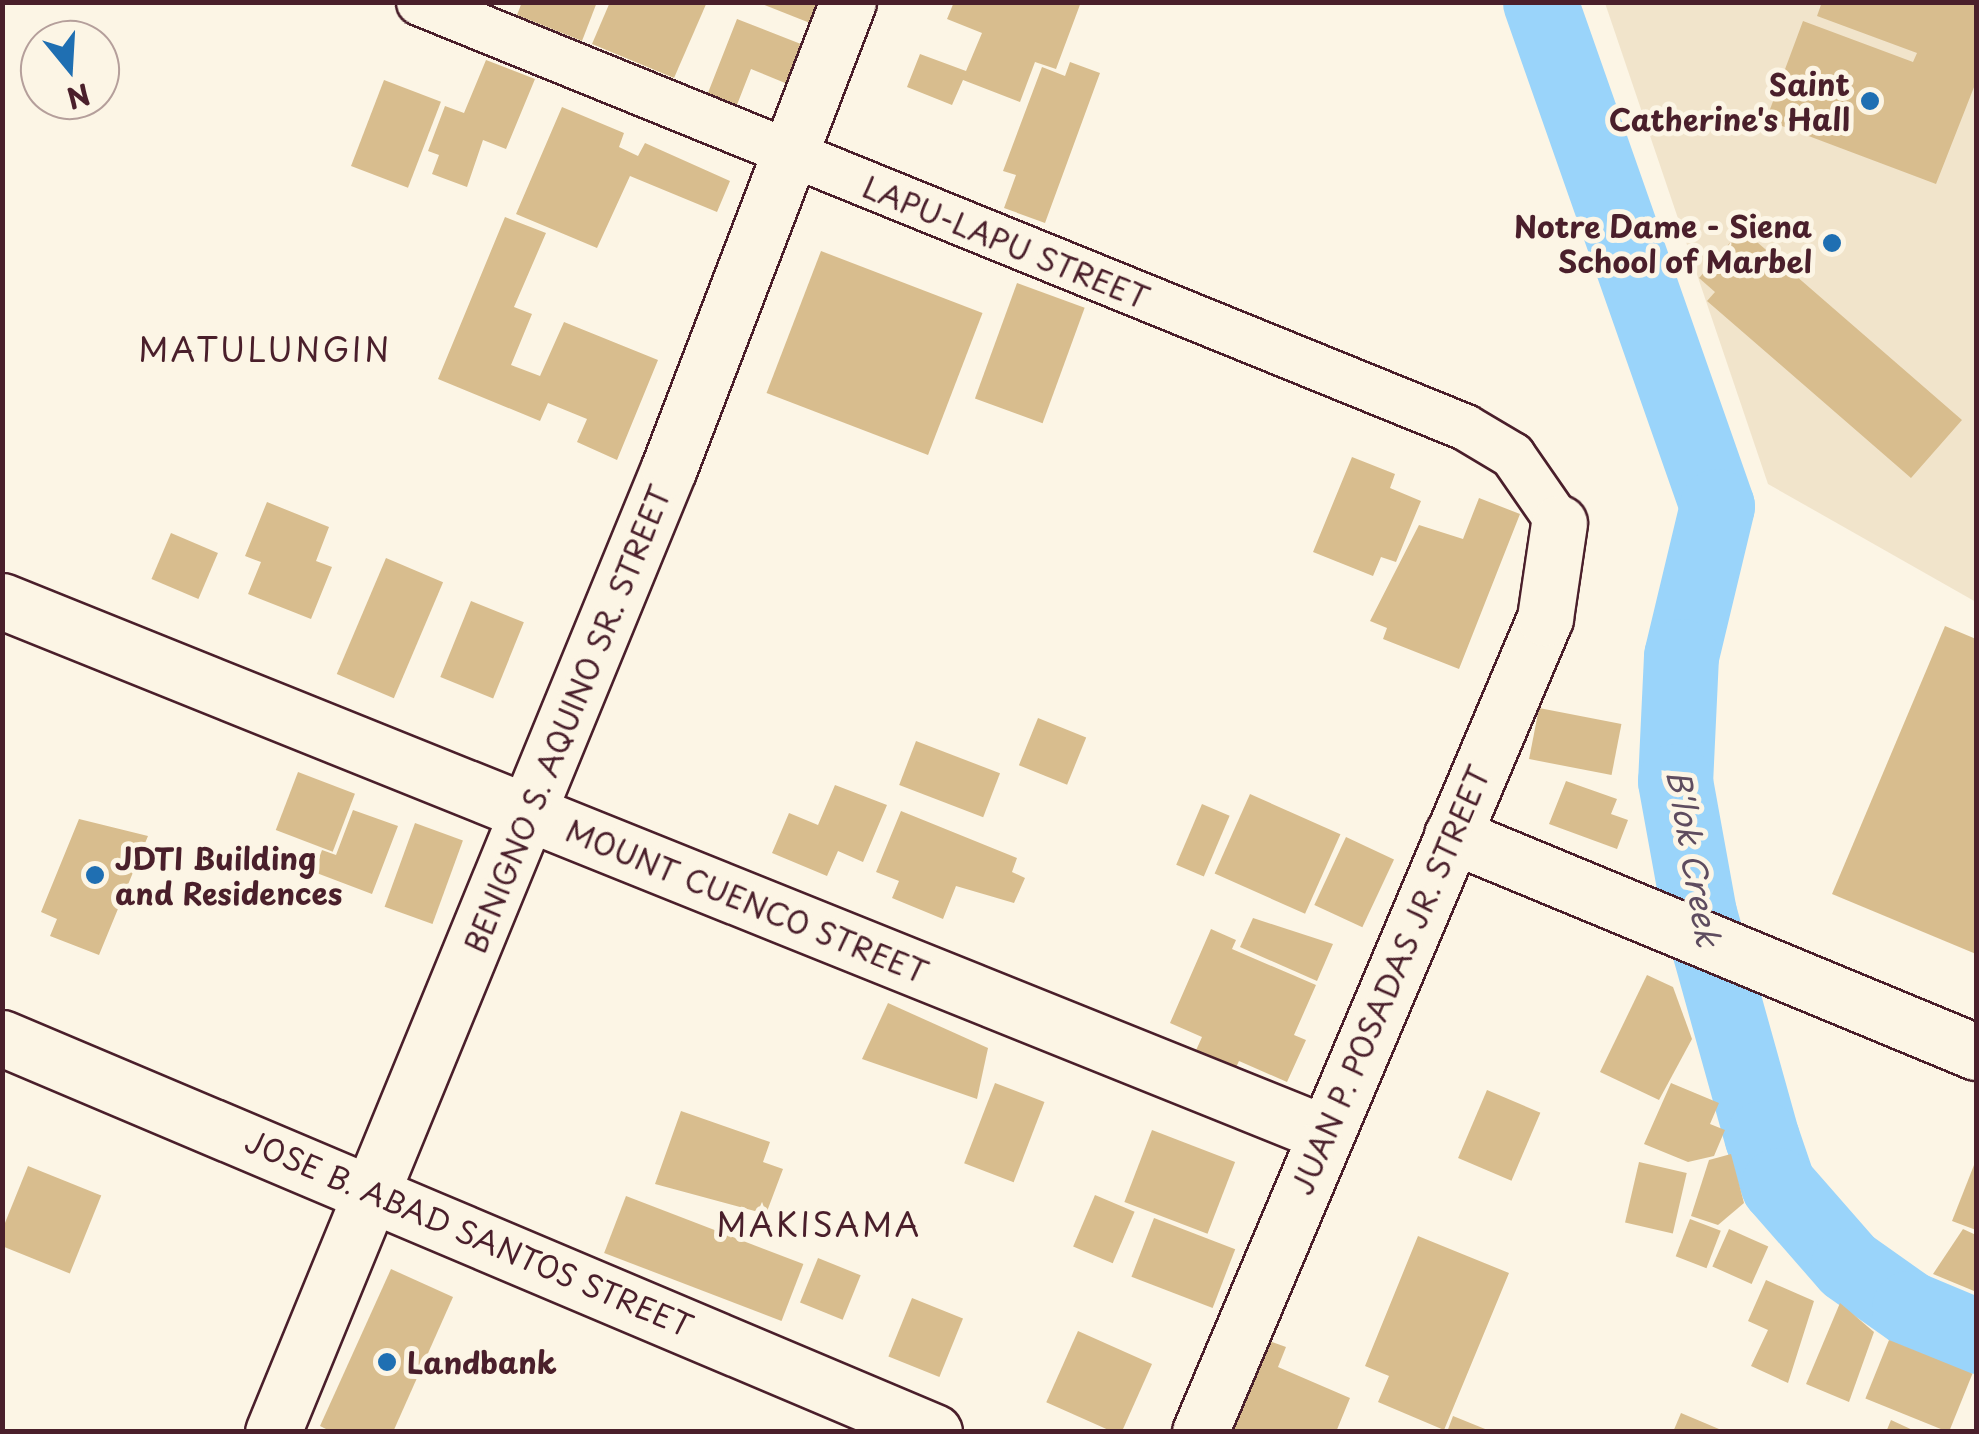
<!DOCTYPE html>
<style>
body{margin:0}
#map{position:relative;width:1979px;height:1434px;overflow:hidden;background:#fcf5e5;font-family:"Playpen Sans",sans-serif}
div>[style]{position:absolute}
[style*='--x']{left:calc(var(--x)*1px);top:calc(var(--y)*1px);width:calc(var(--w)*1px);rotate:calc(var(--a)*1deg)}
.built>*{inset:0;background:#f1e4cb}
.river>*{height:75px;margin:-37.5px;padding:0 37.5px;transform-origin:37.5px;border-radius:37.5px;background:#9ad4fa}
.building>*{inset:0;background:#d8bd8e;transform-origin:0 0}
.roads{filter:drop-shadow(2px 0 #4a1f2b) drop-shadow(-2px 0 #4a1f2b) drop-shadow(0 2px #4a1f2b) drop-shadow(0 -2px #4a1f2b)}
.minor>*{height:45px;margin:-22.5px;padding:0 22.5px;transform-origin:22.5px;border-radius:22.5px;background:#fcf5e5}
.tertiary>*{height:55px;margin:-27.5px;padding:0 27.5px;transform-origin:27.5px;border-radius:27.5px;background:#fcf5e5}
.dots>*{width:28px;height:28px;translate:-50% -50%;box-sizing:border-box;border:5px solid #fcf5e5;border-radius:50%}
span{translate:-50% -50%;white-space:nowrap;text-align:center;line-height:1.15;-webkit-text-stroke:10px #fcf5e5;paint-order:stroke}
.poi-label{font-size:30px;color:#4a1f2b;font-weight:700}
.right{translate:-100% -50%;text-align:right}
.left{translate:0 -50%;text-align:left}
.street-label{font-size:30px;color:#4a1f2b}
.neighbourhood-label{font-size:32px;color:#4a1f2b;letter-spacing:2.5px}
.water-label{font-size:32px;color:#5e4c5f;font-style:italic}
.frame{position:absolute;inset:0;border:5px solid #4a1f2b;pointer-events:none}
.north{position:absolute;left:20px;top:20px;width:100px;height:100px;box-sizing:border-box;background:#fcf5e5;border:2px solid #b59f9b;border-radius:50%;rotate:162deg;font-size:28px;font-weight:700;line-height:40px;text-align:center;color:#4a1f2b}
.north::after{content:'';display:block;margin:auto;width:35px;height:45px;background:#1f6fb2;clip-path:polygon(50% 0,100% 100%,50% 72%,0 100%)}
</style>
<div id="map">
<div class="built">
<i style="clip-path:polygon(1605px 3px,1976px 3px,1976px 602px,1768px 484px)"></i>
</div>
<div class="river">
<i style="--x:1540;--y:2;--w:534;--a:70.65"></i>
<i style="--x:1717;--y:506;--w:154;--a:103.5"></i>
<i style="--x:1681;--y:656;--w:125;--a:92.7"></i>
<i style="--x:1675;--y:781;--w:134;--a:79.7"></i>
<i style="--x:1699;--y:913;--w:234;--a:74.4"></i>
<i style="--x:1762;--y:1138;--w:50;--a:71.2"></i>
<i style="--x:1778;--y:1185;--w:106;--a:48.8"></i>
<i style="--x:1848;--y:1265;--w:75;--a:35.2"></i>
<i style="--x:1909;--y:1308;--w:73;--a:22.7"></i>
</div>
<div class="building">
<i style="clip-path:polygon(522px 2px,597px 2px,582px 41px,517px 15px)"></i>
<i style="clip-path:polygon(610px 2px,707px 2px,674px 78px,592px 44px)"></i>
<i style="clip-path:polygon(757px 2px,818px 2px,810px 23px)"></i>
<i style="clip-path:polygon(954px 2px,1081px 2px,1056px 69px,1035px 62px,1020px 102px,963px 80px,952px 105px,907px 87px,920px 54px,966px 71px,982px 33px,947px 19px)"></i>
<i style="clip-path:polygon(1822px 2px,1976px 2px,1976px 82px,1936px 184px,1766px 120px,1803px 21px,1913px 62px,1917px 53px,1817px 16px)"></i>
<i style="clip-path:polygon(737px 19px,806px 46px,790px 85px,751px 69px,733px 115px,704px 103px)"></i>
<i style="clip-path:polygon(486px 60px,535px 79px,506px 149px,483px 140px,467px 187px,432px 174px,439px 155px,428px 151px,445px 106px,464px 113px)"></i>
<i style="clip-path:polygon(1070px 62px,1100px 73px,1045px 223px,1004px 208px,1016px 175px,1003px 171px,1042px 67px,1065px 76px)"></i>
<i style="left:384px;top:80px;width:61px;height:92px;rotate:21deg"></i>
<i style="clip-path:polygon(562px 107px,624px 133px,619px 147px,638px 156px,645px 143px,730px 181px,717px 212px,630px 176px,597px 248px,516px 214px)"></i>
<i style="clip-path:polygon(505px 217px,546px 233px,514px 307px,532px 314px,511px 365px,540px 376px,564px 322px,658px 360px,617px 460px,577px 442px,587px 419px,548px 403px,540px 421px,438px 379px)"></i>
<i style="clip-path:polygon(1742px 229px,1962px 420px,1911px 478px,1707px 301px,1715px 292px,1699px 278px)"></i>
<i style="left:821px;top:251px;width:173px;height:152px;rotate:21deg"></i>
<i style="left:1017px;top:283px;width:72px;height:123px;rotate:20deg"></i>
<i style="clip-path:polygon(1352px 457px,1395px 474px,1390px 488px,1421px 501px,1396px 562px,1381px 557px,1373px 576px,1313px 552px)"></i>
<i style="clip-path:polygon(1479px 498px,1520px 514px,1459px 669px,1383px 639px,1387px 628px,1370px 621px,1419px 525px,1463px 539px)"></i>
<i style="clip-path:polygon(267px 502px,329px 527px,316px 561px,332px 567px,311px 619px,248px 594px,261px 562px,245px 556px)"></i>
<i style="left:171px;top:533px;width:51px;height:50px;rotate:23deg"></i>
<i style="left:386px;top:558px;width:62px;height:126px;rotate:23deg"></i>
<i style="left:471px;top:601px;width:57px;height:82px;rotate:22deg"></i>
<i style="clip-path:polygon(1945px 626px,1976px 639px,1976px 954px,1832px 894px)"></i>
<i style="left:1539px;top:708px;width:84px;height:52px;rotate:11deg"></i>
<i style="left:1038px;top:718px;width:52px;height:51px;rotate:22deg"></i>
<i style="left:916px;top:741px;width:90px;height:47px;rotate:21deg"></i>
<i style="left:298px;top:772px;width:61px;height:62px;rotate:21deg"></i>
<i style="clip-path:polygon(1566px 781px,1617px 799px,1611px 814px,1628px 820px,1617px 849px,1549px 824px)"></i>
<i style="clip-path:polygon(835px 785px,887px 805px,863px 862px,838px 851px,827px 876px,772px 853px,789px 813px,818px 825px)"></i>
<i style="left:1250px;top:794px;width:99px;height:87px;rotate:24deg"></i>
<i style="left:1202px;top:804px;width:30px;height:66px;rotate:23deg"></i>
<i style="clip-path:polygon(353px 810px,398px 826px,372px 894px,314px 872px,322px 850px,336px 855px)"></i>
<i style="clip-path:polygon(901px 811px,1017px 858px,1012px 872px,1025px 878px,1014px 903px,956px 886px,943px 919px,892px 898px,899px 881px,876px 872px)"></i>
<i style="clip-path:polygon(79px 819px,148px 836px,99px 955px,50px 936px,57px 919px,41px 912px)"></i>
<i style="left:415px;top:823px;width:51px;height:89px;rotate:20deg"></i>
<i style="left:1346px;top:837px;width:53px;height:75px;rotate:25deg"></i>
<i style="clip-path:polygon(1253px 918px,1333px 944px,1317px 981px,1240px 947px)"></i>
<i style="clip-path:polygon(1211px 929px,1236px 940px,1232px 949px,1316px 985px,1294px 1035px,1306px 1040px,1287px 1082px,1239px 1061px,1233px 1074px,1193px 1057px,1202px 1037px,1170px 1023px)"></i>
<i style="clip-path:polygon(1647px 975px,1673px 987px,1692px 1039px,1659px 1100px,1600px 1072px)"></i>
<i style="clip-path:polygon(888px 1003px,988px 1048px,977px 1099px,862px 1059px)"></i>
<i style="left:995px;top:1083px;width:53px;height:86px;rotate:21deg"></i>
<i style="clip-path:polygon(1671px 1083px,1719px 1103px,1710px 1124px,1725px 1130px,1714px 1156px,1688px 1162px,1644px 1144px)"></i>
<i style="left:1487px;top:1090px;width:58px;height:74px;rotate:23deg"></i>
<i style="clip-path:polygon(681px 1111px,770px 1142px,763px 1162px,783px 1169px,766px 1214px,655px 1184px)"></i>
<i style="left:1152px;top:1130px;width:89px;height:77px;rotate:21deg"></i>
<i style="clip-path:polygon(1731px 1154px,1744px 1203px,1718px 1225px,1691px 1216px,1709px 1160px)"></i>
<i style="clip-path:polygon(1976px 1160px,1976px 1230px,1952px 1221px)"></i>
<i style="left:1639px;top:1162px;width:49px;height:62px;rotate:13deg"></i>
<i style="left:28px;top:1166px;width:79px;height:84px;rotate:22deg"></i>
<i style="left:1095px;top:1195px;width:43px;height:56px;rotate:23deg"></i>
<i style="left:626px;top:1196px;width:190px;height:61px;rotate:21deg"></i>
<i style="left:1154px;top:1218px;width:87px;height:63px;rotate:21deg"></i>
<i style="left:1690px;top:1219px;width:33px;height:40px;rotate:21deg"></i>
<i style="left:1729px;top:1229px;width:43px;height:41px;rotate:24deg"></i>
<i style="clip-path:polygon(1963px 1229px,1976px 1235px,1974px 1291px,1933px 1274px)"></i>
<i style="clip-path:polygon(1418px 1236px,1509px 1273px,1444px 1430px,1378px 1402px,1389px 1376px,1365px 1366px)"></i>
<i style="left:818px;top:1258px;width:46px;height:48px;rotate:22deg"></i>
<i style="clip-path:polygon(391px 1269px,453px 1297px,393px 1432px,332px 1432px,320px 1426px)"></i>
<i style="clip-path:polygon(1766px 1280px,1814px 1301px,1788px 1383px,1751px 1366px,1768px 1330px,1748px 1321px)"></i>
<i style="left:912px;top:1298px;width:55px;height:63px;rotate:22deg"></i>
<i style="clip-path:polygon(1840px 1303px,1874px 1332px,1849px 1402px,1806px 1384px)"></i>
<i style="left:1078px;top:1331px;width:81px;height:78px;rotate:24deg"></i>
<i style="left:1889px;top:1340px;width:90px;height:63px;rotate:22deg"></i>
<i style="clip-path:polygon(1269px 1341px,1286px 1347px,1278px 1367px,1350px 1398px,1336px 1432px,1232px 1432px)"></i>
<i style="clip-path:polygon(1681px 1413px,1719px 1429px,1718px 1432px,1673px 1432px)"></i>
<i style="clip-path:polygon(1453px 1416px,1490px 1431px,1490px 1432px,1447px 1432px)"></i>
<i style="clip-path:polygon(1891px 1420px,1917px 1432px,1886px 1432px)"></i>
</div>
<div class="roads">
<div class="minor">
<i style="--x:419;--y:2;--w:1129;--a:22.11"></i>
<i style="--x:1465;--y:427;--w:55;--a:30.8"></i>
<i style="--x:1512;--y:455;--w:83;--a:55.3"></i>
</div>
<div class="tertiary">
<i style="--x:2;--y:601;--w:1425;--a:21.92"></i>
<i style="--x:1452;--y:835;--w:567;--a:22.5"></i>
<i style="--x:2;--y:1038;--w:1012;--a:22.92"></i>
<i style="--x:273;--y:1432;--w:1042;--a:-67.67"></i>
<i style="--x:669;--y:468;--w:499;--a:-69"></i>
<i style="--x:1200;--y:1432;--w:884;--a:-67.03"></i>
<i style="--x:1545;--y:618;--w:96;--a:-81.6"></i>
</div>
</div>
<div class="dots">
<i style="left:1870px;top:101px;background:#1f6fb2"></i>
<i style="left:1832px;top:243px;background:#1f6fb2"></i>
<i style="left:95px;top:875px;background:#1f6fb2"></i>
<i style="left:387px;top:1362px;background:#1f6fb2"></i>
</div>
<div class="poi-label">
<span class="right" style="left:1850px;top:101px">Saint<br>Catherine's Hall</span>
<span class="right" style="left:1812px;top:243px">Notre Dame - Siena<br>School of Marbel</span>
<span class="left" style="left:115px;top:875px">JDTI Building<br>and Residences</span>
<span class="left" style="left:407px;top:1362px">Landbank</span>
</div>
<div class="street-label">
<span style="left:1006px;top:242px;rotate:22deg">LAPU-LAPU STREET</span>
<span style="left:567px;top:719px;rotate:-68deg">BENIGNO S. AQUINO SR. STREET</span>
<span style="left:747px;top:901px;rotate:22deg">MOUNT CUENCO STREET</span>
<span style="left:1390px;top:980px;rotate:-67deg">JUAN P. POSADAS JR. STREET</span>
<span style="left:469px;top:1233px;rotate:23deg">JOSE B. ABAD SANTOS STREET</span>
</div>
<div class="neighbourhood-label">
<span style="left:265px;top:349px">MATULUNGIN</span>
<span style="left:819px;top:1224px">MAKISAMA</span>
</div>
<div class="water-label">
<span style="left:1694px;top:858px;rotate:80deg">B'lok Creek</span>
</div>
<div class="frame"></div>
<div class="north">N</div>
</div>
